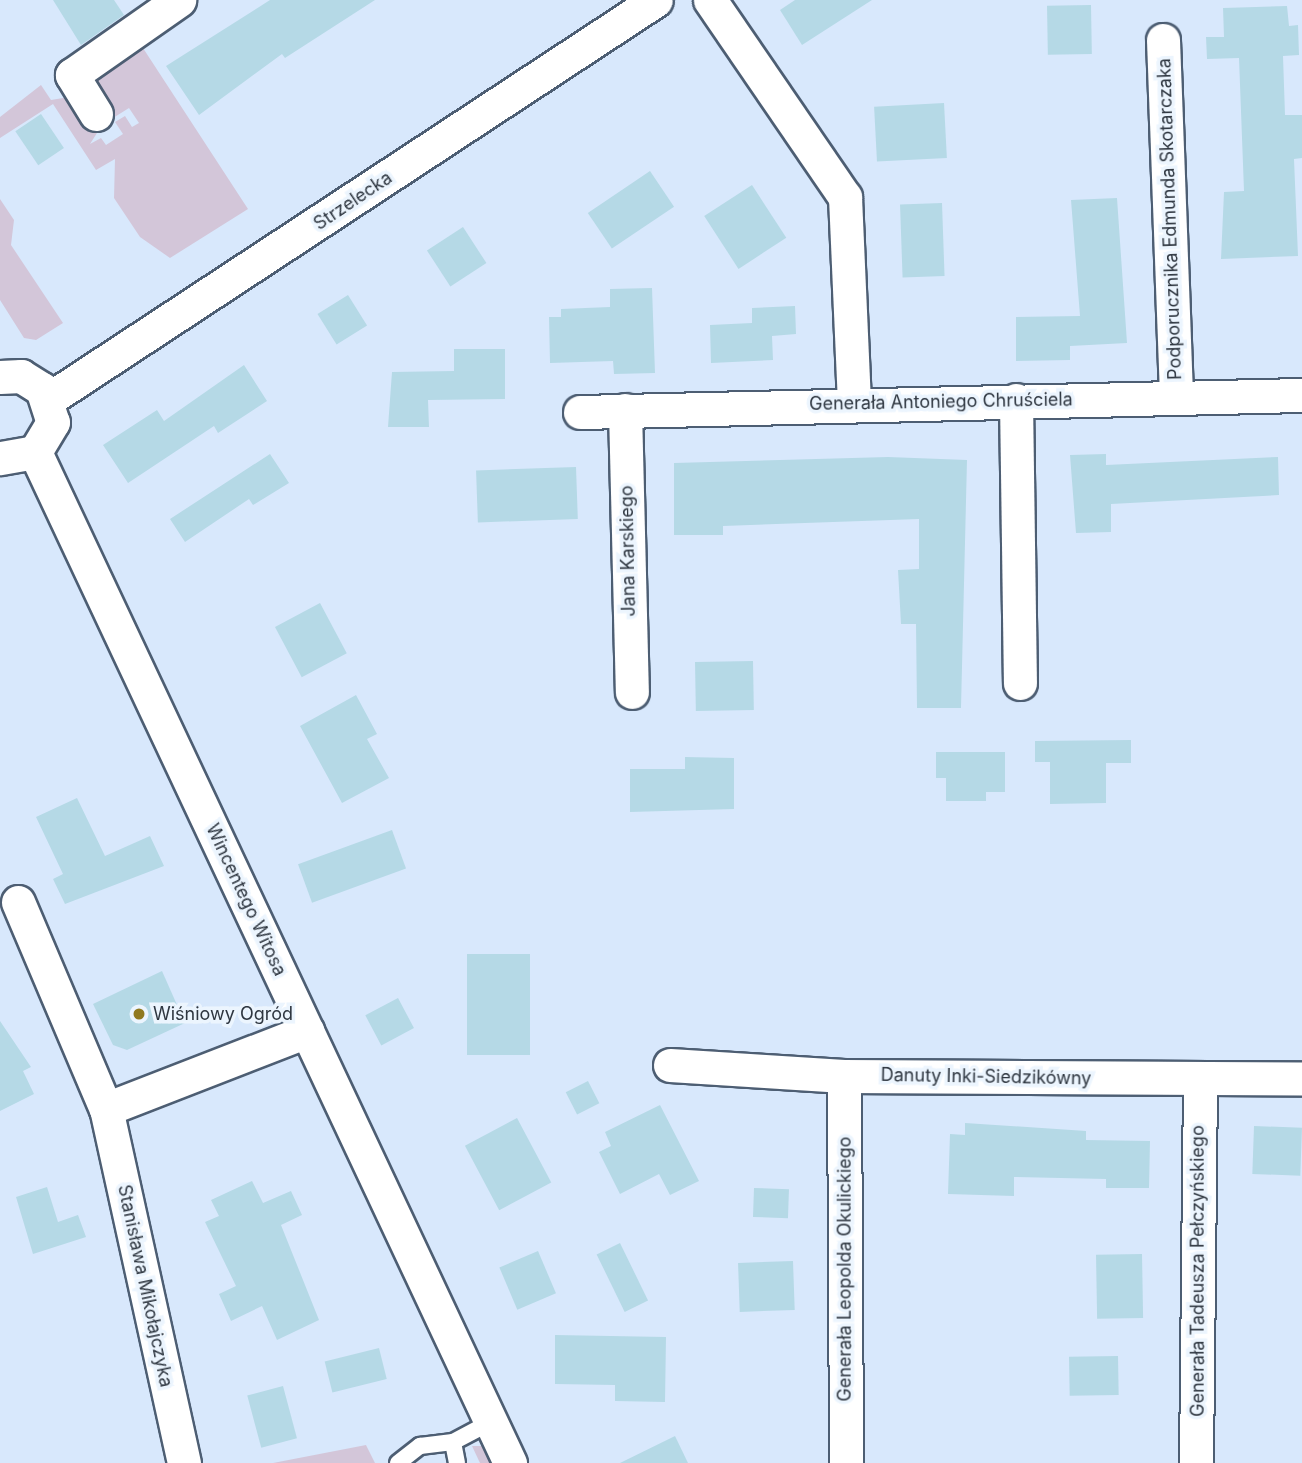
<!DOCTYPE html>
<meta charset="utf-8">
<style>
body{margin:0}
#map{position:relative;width:1302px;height:1463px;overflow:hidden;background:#d8e8fc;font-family:Inter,sans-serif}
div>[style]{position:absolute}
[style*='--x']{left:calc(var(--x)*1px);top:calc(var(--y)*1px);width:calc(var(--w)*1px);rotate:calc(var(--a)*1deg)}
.green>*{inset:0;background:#d3c6d9}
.building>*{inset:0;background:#b5d9e6;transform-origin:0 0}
.roads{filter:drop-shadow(2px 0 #4d5e73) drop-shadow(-2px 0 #4d5e73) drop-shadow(0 2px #4d5e73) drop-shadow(0 -2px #4d5e73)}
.service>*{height:16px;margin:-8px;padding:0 8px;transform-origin:8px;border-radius:8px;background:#fff}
.minor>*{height:33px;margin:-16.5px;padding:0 16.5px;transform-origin:16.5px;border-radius:16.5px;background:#fff}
.dots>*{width:19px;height:19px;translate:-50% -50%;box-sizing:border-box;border:4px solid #ecf5fe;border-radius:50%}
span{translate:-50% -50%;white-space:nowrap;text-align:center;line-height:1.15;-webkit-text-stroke:7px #ecf5fe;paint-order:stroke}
.street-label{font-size:18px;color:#2e3640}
.poi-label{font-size:18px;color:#2e3640}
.left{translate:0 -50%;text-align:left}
</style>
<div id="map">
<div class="green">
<i style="clip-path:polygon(141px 45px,248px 209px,170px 258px,140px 237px,114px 198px,115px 159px,96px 170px,53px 104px,0 138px,0 117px,41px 85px,51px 100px,69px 97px,97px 133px,90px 144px,101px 138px,106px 145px,123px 134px,115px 122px,125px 116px,132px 127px,139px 123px,129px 108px,113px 118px,94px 79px)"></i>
<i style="clip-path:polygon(0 199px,14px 220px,11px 245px,63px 323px,36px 340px,24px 338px,0 300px)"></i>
<i style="clip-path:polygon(366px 1445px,375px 1463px,273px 1463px)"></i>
<i style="clip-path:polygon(472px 1446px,484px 1446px,492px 1463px,480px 1463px)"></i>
</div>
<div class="building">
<i style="clip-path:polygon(53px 0,114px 0,124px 15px,81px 45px)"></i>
<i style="clip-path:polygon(270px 0,375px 0,285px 58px,282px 54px,199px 115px,166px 66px)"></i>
<i style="clip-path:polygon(795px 0,872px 0,802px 45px,780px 10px)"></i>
<i style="left:1091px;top:5px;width:49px;height:44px;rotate:89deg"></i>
<i style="clip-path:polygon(1287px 6px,1289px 26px,1298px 25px,1299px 55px,1283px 56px,1285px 115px,1302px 115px,1302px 158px,1294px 159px,1298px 256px,1221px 259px,1224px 192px,1244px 191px,1239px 58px,1207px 59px,1206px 37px,1224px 37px,1223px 8px)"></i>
<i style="left:944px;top:103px;width:55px;height:70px;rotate:87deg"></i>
<i style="left:41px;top:114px;width:41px;height:31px;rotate:56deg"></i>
<i style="left:650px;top:171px;width:43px;height:75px;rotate:56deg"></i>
<i style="left:752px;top:185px;width:63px;height:57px;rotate:57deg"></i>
<i style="clip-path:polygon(1117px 198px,1127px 343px,1070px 346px,1070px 360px,1016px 361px,1016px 317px,1080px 316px,1071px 200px)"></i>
<i style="left:942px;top:203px;width:73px;height:42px;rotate:88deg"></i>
<i style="left:463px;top:227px;width:43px;height:43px;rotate:57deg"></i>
<i style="clip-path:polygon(652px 288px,655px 373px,614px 374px,613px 361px,550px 363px,549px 317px,561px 317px,561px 309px,610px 307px,610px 289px)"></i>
<i style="left:348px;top:295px;width:36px;height:36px;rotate:58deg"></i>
<i style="clip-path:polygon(795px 306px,796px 334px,772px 336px,773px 360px,711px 363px,710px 325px,752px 323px,752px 308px)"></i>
<i style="clip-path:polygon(454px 349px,505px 349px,505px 399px,428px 400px,429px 427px,388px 427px,392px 372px,454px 371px)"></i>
<i style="clip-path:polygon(244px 365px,267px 401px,218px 433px,214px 426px,128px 483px,103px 445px,157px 410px,164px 421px)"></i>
<i style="clip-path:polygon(270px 454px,289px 483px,253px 505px,249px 499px,185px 542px,170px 519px)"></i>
<i style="clip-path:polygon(1106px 454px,1106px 465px,1278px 457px,1279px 495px,1111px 504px,1111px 532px,1076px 533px,1070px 455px)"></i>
<i style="clip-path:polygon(888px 457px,967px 460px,961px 708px,917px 708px,916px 624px,901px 624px,898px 570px,919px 569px,919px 519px,723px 526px,723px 535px,674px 535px,674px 463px)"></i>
<i style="left:576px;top:467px;width:52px;height:100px;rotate:88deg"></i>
<i style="left:320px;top:603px;width:57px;height:51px;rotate:62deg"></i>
<i style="left:753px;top:661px;width:49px;height:58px;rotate:89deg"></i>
<i style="clip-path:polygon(356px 695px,377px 734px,367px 739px,389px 778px,342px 803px,300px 726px)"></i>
<i style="clip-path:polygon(1131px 740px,1131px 763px,1106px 763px,1106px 803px,1050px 804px,1050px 762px,1035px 762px,1035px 741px)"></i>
<i style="clip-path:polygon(936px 752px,1005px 752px,1005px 792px,986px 792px,986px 801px,946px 801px,946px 778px,936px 778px)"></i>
<i style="clip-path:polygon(685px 757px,734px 758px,734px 809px,630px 812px,630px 769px,685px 769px)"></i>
<i style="clip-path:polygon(77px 798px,105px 856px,150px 836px,164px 866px,65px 904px,53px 879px,63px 874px,36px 817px)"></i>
<i style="left:392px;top:830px;width:41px;height:100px;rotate:70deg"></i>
<i style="left:467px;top:954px;width:63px;height:101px"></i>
<i style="clip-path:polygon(162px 971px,185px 1023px,127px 1050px,113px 1045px,93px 1004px)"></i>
<i style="left:398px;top:998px;width:34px;height:37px;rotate:62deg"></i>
<i style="clip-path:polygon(0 1021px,31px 1067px,23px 1071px,34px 1094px,0 1111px)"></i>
<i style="left:588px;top:1081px;width:25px;height:25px;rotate:63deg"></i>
<i style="clip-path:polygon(660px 1105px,699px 1181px,670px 1195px,659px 1174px,620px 1194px,599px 1152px,611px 1146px,605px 1132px)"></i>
<i style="left:517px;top:1118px;width:73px;height:59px;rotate:62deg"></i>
<i style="clip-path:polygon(965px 1123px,1086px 1131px,1086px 1140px,1150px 1141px,1149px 1188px,1106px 1188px,1106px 1179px,1014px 1177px,1014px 1196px,948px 1194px,950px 1134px,965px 1135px)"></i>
<i style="left:1254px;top:1126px;width:48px;height:48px;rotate:2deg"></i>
<i style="clip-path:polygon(252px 1181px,263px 1203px,291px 1191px,302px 1215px,281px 1225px,319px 1320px,277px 1340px,262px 1306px,231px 1321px,219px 1294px,236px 1286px,205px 1222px,219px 1216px,211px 1200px)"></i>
<i style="clip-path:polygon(47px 1187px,58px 1222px,78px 1215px,86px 1237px,33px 1254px,16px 1197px)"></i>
<i style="left:754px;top:1188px;width:35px;height:29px;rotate:2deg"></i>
<i style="left:620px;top:1243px;width:64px;height:26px;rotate:64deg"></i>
<i style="left:538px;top:1251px;width:46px;height:42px;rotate:67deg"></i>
<i style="left:1142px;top:1254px;width:64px;height:46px;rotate:89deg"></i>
<i style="left:793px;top:1261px;width:49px;height:55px;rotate:88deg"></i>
<i style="clip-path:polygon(555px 1335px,666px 1337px,665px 1402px,615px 1401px,615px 1385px,555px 1384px)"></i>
<i style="left:379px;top:1348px;width:32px;height:56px;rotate:76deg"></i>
<i style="left:1118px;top:1356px;width:39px;height:49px;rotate:89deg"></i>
<i style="left:283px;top:1386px;width:54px;height:37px;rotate:75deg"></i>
<i style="clip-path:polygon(675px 1436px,688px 1463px,620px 1463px)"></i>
</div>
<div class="roads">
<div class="service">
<i style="--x:398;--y:1463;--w:28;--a:-38"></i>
<i style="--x:420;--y:1446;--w:33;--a:-7"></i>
<i style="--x:457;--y:1463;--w:21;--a:-101"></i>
<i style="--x:453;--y:1442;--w:43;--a:-27.8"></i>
</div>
<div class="minor">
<i style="--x:710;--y:0;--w:239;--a:55.6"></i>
<i style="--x:845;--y:197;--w:207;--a:87.5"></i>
<i style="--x:1163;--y:40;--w:357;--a:87.9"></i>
<i style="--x:96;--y:114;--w:46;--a:-121.6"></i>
<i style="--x:72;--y:75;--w:131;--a:-35"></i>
<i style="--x:0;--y:377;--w:21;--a:-3"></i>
<i style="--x:21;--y:376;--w:25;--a:32"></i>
<i style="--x:42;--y:389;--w:35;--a:72"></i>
<i style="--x:53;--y:422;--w:35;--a:121"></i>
<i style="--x:35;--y:452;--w:36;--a:170"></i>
<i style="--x:49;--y:399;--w:726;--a:-33.32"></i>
<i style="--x:1016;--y:400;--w:283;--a:89.2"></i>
<i style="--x:625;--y:410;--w:282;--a:88.6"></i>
<i style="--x:580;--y:412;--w:722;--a:-1.35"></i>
<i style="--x:35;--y:452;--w:1117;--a:64.83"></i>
<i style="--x:18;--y:902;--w:225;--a:67"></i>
<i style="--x:670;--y:1065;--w:174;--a:3.6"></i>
<i style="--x:844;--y:1076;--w:458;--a:0.3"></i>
<i style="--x:844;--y:1076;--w:387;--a:89.7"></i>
<i style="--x:184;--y:1463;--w:362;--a:-102.4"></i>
<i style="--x:106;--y:1109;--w:216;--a:-21.2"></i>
<i style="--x:1196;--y:1463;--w:383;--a:-89.4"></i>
</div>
</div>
<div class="dots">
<i style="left:139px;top:1014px;background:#90791f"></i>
</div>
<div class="street-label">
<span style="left:353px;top:201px;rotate:-34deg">Strzelecka</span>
<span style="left:1170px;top:219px;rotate:-92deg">Podporucznika Edmunda Skotarczaka</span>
<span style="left:941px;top:402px;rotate:-1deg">Generała Antoniego Chruściela</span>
<span style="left:628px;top:551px;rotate:-91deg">Jana Karskiego</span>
<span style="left:246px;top:900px;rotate:65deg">Wincentego Witosa</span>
<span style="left:986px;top:1077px;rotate:1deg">Danuty Inki-Siedzikówny</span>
<span style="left:845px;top:1269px;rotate:-90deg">Generała Leopolda Okulickiego</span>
<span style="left:1198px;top:1271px;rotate:-90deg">Generała Tadeusza Pełczyńskiego</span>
<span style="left:145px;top:1286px;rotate:78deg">Stanisława Mikołajczyka</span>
</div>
<div class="poi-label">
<span class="left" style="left:153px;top:1014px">Wiśniowy Ogród</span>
</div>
</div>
